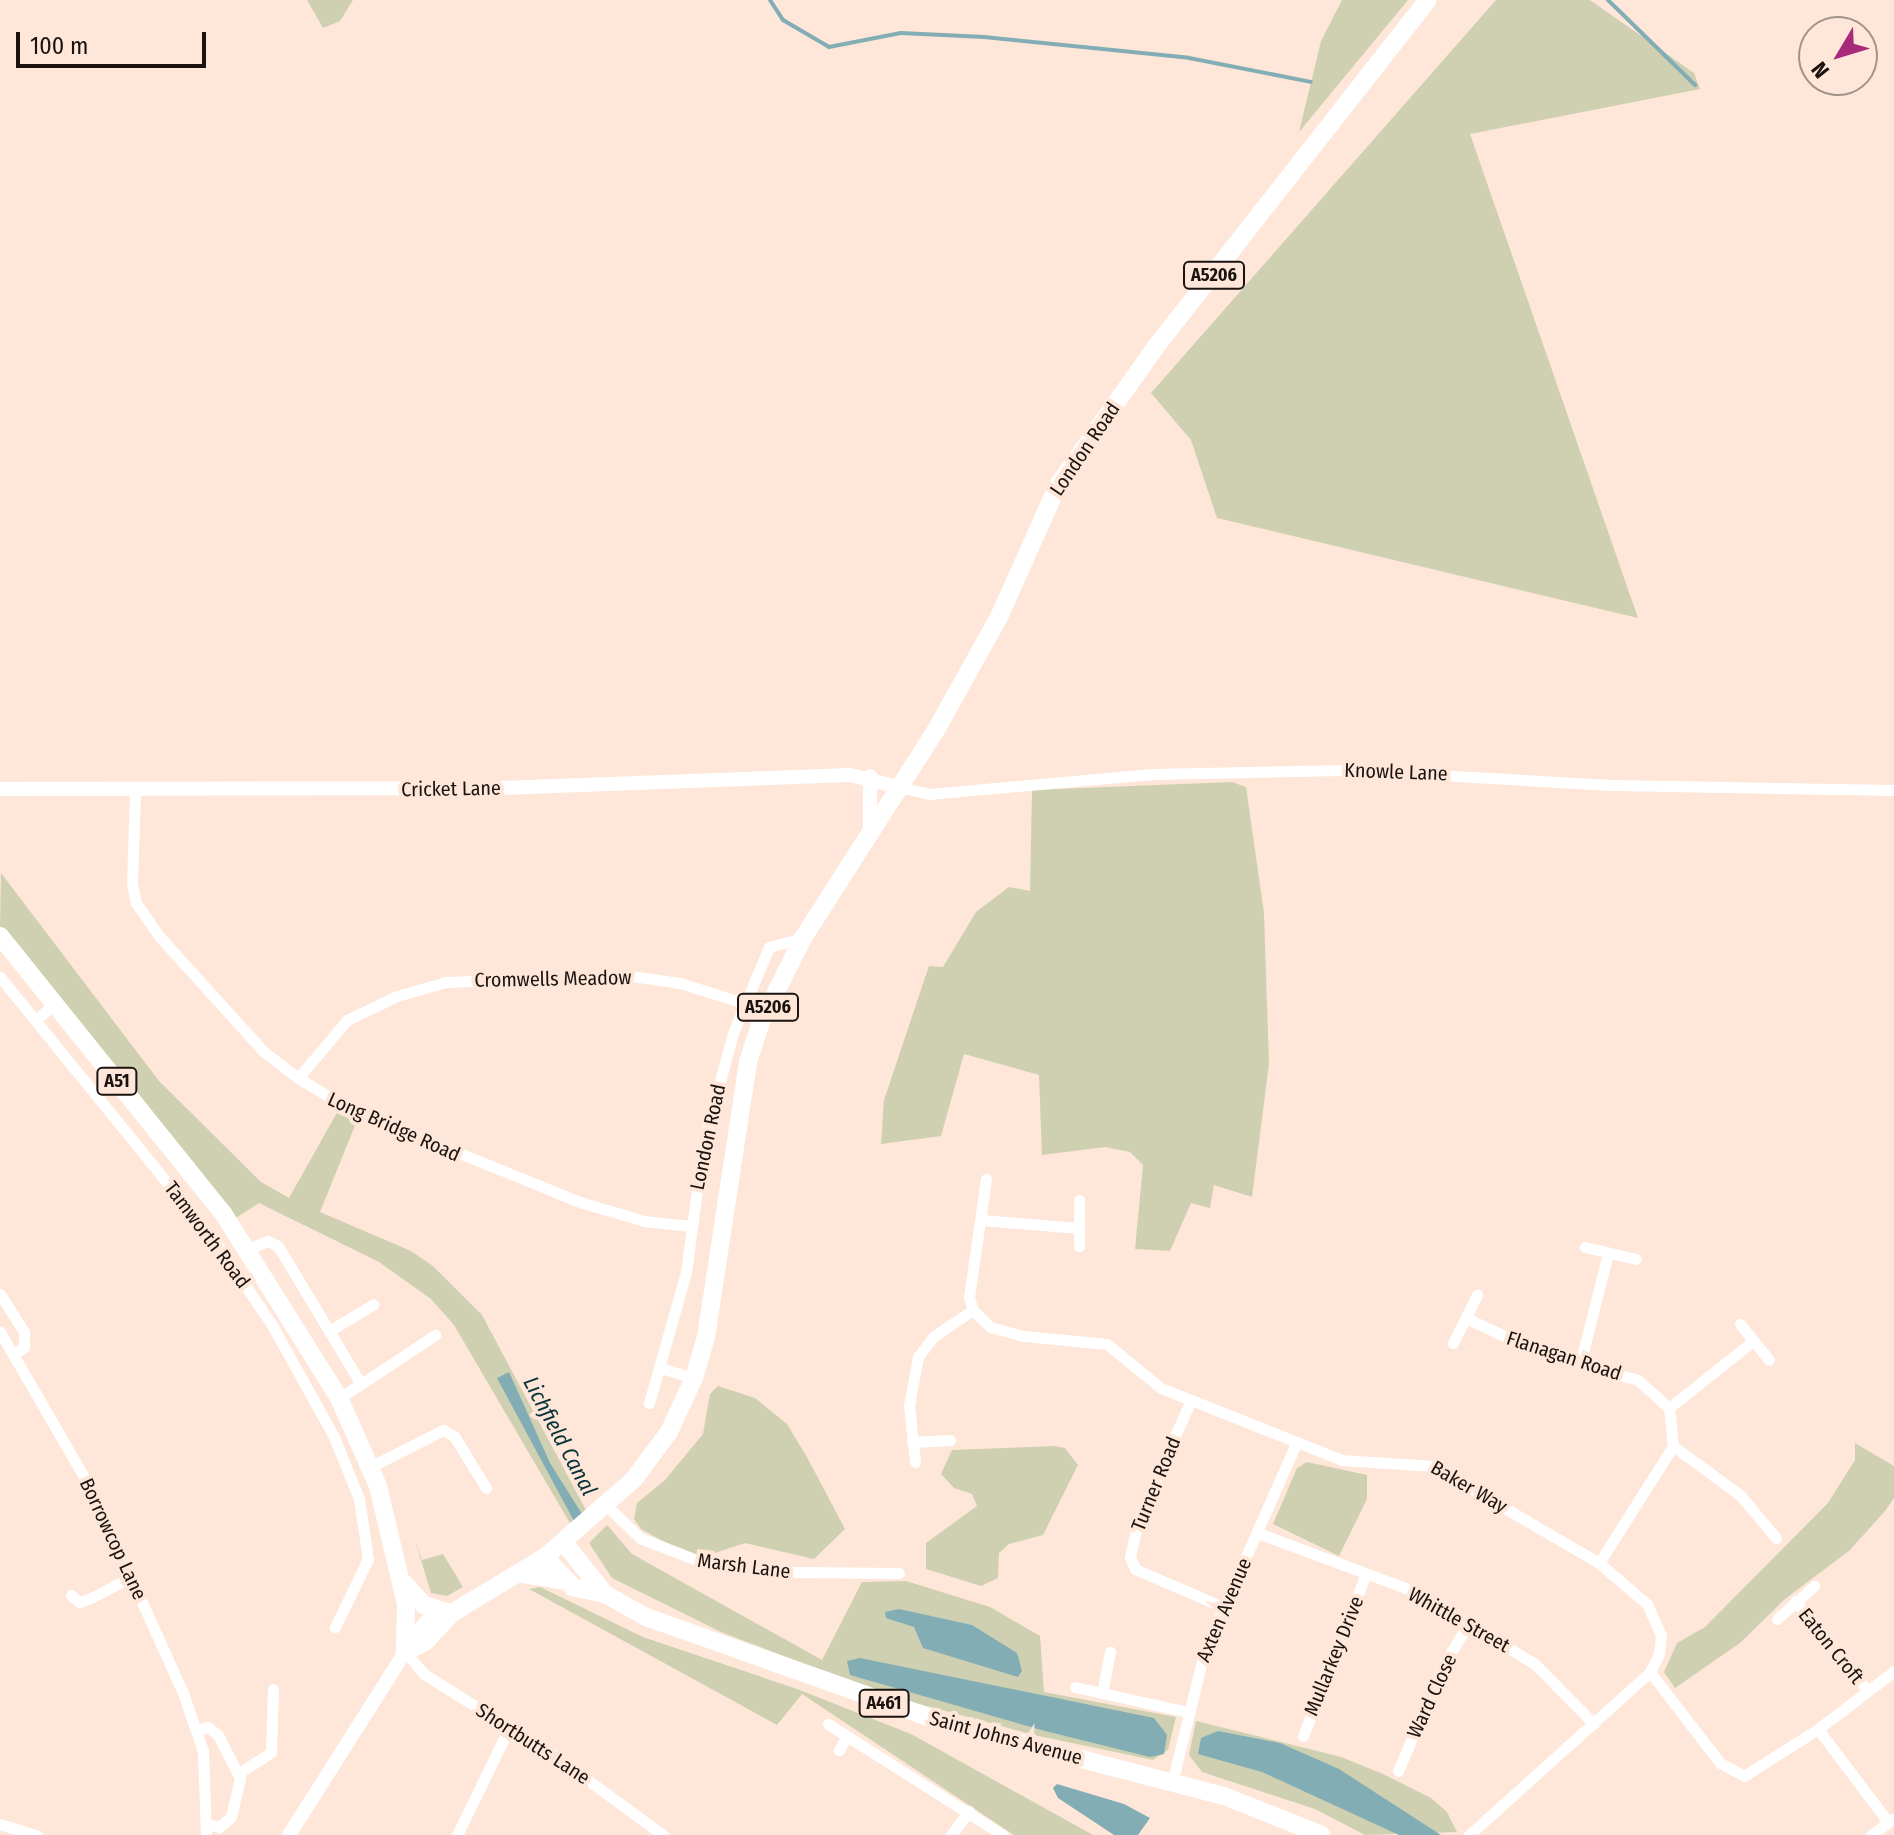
<!DOCTYPE html>
<style>
body{margin:0}
#map{position:relative;width:1894px;height:1835px;overflow:hidden;background:#fee7d9;font-family:"Fira Sans Condensed",sans-serif}
div>[style]{position:absolute}
[style*='--x']{left:calc(var(--x)*1px);top:calc(var(--y)*1px);width:calc(var(--w)*1px);rotate:calc(var(--a)*1deg)}
.green>*{inset:0;background:#ced0b1}
.water>*{inset:0;background:#83adb5}
.stream>*{height:4px;margin:-2px;padding:0 2px;transform-origin:2px;border-radius:2px;background:#83adb5}
.minor>*{height:11px;margin:-5.5px;padding:0 5.5px;transform-origin:5.5px;border-radius:5.5px;background:#fff}
.tertiary>*{height:14px;margin:-7px;padding:0 7px;transform-origin:7px;border-radius:7px;background:#fff}
.primary>*{height:18px;margin:-9px;padding:0 9px;transform-origin:9px;border-radius:9px;background:#fff}
.trunk>*{height:18px;margin:-9px;padding:0 9px;transform-origin:9px;border-radius:9px;background:#fff}
span{translate:-50% -50%;white-space:nowrap;text-align:center;line-height:1.15;-webkit-text-stroke:8px #fee7d9;paint-order:stroke}
.shield-label span{padding:2px 6px;background:#fee7d9;border:2px solid;border-radius:6px;-webkit-text-stroke-width:0}
.shield-label{font-size:18px;color:#1b130f;font-weight:700}
.street-label{font-size:20px;color:#1b130f}
.water-label{font-size:22px;color:#073239;font-style:italic}
.north{position:absolute;left:1798px;top:16px;width:80px;height:80px;box-sizing:border-box;background:#fee7d9;border:2px solid #a39288;border-radius:50%;rotate:232deg;font-size:22px;font-weight:700;line-height:32px;text-align:center;color:#1b130f}
.north::after{content:'';display:block;margin:auto;width:28px;height:36px;background:#a82a7a;clip-path:polygon(50% 0,100% 100%,50% 72%,0 100%)}
.scale{position:absolute;left:16px;top:32px;width:190px;height:36px;box-sizing:border-box;border:4px solid #1b130f;border-top:0;padding-left:10px;font-size:24px;line-height:28px;white-space:nowrap;color:#1b130f;-webkit-text-stroke:6px #fee7d9;paint-order:stroke}
</style>
<div id="map">
<div class="green">
<i style="clip-path:polygon(307px 0,353px 0,340px 21px,323px 28px)"></i>
<i style="clip-path:polygon(1342px 0,1408px 0,1299px 132px,1321px 41px)"></i>
<i style="clip-path:polygon(1496px 0,1590px 0,1694px 73px,1700px 89px,1470px 134px,1638px 618px,1217px 518px,1191px 440px,1151px 393px)"></i>
<i style="clip-path:polygon(1232px 782px,1246px 787px,1264px 913px,1269px 1064px,1252px 1197px,1214px 1185px,1210px 1208px,1191px 1203px,1170px 1251px,1135px 1249px,1143px 1165px,1130px 1152px,1105px 1147px,1042px 1155px,1039px 1075px,964px 1054px,941px 1136px,881px 1144px,884px 1100px,929px 966px,943px 967px,976px 912px,1009px 887px,1030px 891px,1032px 790px)"></i>
<i style="clip-path:polygon(1px 873px,159px 1081px,261px 1182px,289px 1198px,339px 1109px,358px 1118px,320px 1212px,411px 1251px,433px 1266px,482px 1315px,586px 1510px,571px 1525px,454px 1325px,431px 1299px,379px 1262px,259px 1203px,234px 1219px,0 927px)"></i>
<i style="clip-path:polygon(718px 1386px,755px 1398px,787px 1424px,808px 1459px,845px 1529px,814px 1559px,745px 1543px,706px 1556px,688px 1555px,641px 1529px,634px 1519px,637px 1503px,665px 1480px,703px 1434px,710px 1394px)"></i>
<i style="clip-path:polygon(1855px 1443px,1894px 1466px,1894px 1498px,1885px 1511px,1850px 1550px,1785px 1599px,1740px 1643px,1675px 1688px,1664px 1672px,1677px 1643px,1705px 1627px,1828px 1503px,1855px 1460px)"></i>
<i style="clip-path:polygon(1055px 1446px,1065px 1448px,1078px 1465px,1043px 1535px,1009px 1544px,999px 1553px,998px 1578px,981px 1586px,926px 1569px,926px 1543px,977px 1506px,972px 1494px,954px 1488px,941px 1474px,952px 1450px)"></i>
<i style="clip-path:polygon(1307px 1462px,1367px 1475px,1367px 1499px,1339px 1556px,1273px 1524px,1297px 1468px)"></i>
<i style="clip-path:polygon(607px 1525px,632px 1554px,822px 1660px,862px 1582px,906px 1581px,990px 1607px,1040px 1636px,1044px 1692px,1176px 1717px,1168px 1750px,1153px 1760px,1034px 1735px,883px 1694px,721px 1632px,612px 1578px,589px 1543px)"></i>
<i style="clip-path:polygon(414px 1537px,422px 1560px,443px 1554px,463px 1587px,447px 1596px,431px 1593px)"></i>
<i style="clip-path:polygon(540px 1587px,643px 1637px,797px 1689px,911px 1734px,1093px 1835px,1014px 1835px,802px 1694px,777px 1725px,529px 1589px)"></i>
<i style="clip-path:polygon(1196px 1721px,1341px 1757px,1383px 1774px,1431px 1798px,1447px 1812px,1457px 1832px,1365px 1835px,1315px 1809px,1202px 1772px,1189px 1755px)"></i>
</div>
<div class="water">
<i style="clip-path:polygon(509px 1372px,550px 1463px,582px 1514px,574px 1521px,497px 1378px)"></i>
<i style="clip-path:polygon(899px 1609px,972px 1625px,1017px 1653px,1022px 1671px,1018px 1677px,923px 1648px,914px 1627px,886px 1618px,885px 1612px)"></i>
<i style="clip-path:polygon(860px 1658px,1154px 1718px,1167px 1735px,1164px 1754px,1150px 1757px,1045px 1731px,850px 1675px,847px 1661px)"></i>
<i style="clip-path:polygon(1218px 1731px,1280px 1743px,1339px 1769px,1441px 1835px,1399px 1835px,1262px 1772px,1198px 1754px,1201px 1738px)"></i>
<i style="clip-path:polygon(1057px 1784px,1124px 1804px,1150px 1818px,1138px 1835px,1114px 1835px,1058px 1798px,1053px 1788px)"></i>
</div>
<div class="stream">
<i style="--x:770;--y:0;--w:24;--a:57"></i>
<i style="--x:783;--y:20;--w:53;--a:30.4"></i>
<i style="--x:829;--y:47;--w:73;--a:-11"></i>
<i style="--x:901;--y:33;--w:83;--a:2.8"></i>
<i style="--x:984;--y:37;--w:206;--a:5.8"></i>
<i style="--x:1189;--y:58;--w:124;--a:11.1"></i>
<i style="--x:1608;--y:0;--w:122;--a:44.3"></i>
</div>
<div class="minor">
<i style="--x:899;--y:787;--w:31;--a:13"></i>
<i style="--x:929;--y:794;--w:224;--a:-5.1"></i>
<i style="--x:1152;--y:774;--w:193;--a:-1.2"></i>
<i style="--x:1345;--y:770;--w:267;--a:3.2"></i>
<i style="--x:1612;--y:785;--w:282;--a:1"></i>
<i style="--x:135;--y:792;--w:91;--a:91.9"></i>
<i style="--x:132;--y:883;--w:20;--a:79"></i>
<i style="--x:136;--y:903;--w:39;--a:55"></i>
<i style="--x:158;--y:935;--w:156;--a:47.8"></i>
<i style="--x:263;--y:1051;--w:44;--a:37.6"></i>
<i style="--x:298;--y:1078;--w:61;--a:30.8"></i>
<i style="--x:350;--y:1109;--w:251;--a:22"></i>
<i style="--x:583;--y:1203;--w:64;--a:16.4"></i>
<i style="--x:644;--y:1221;--w:47;--a:6.1"></i>
<i style="--x:0;--y:977;--w:345;--a:50.9"></i>
<i style="--x:218;--y:1245;--w:97;--a:56"></i>
<i style="--x:272;--y:1325;--w:128;--a:61"></i>
<i style="--x:334;--y:1437;--w:67;--a:68"></i>
<i style="--x:359;--y:1499;--w:61;--a:81.5"></i>
<i style="--x:368;--y:1559;--w:76;--a:115.9"></i>
<i style="--x:36;--y:1020;--w:24;--a:-42"></i>
<i style="--x:298;--y:1078;--w:76;--a:-49.8"></i>
<i style="--x:347;--y:1020;--w:55;--a:-25.6"></i>
<i style="--x:397;--y:996;--w:51;--a:-15.9"></i>
<i style="--x:446;--y:982;--w:179;--a:-2.2"></i>
<i style="--x:625;--y:975;--w:56;--a:8.3"></i>
<i style="--x:680;--y:983;--w:67;--a:17.4"></i>
<i style="--x:986;--y:1179;--w:119;--a:98.2"></i>
<i style="--x:969;--y:1297;--w:14;--a:73"></i>
<i style="--x:973;--y:1310;--w:24;--a:45"></i>
<i style="--x:990;--y:1327;--w:35;--a:15"></i>
<i style="--x:1024;--y:1336;--w:83;--a:5.5"></i>
<i style="--x:1107;--y:1344;--w:70;--a:39.2"></i>
<i style="--x:1161;--y:1388;--w:195;--a:21.7"></i>
<i style="--x:1342;--y:1460;--w:91;--a:3.8"></i>
<i style="--x:1433;--y:1466;--w:192;--a:30.3"></i>
<i style="--x:1599;--y:1563;--w:63;--a:40.5"></i>
<i style="--x:1647;--y:1604;--w:34;--a:66"></i>
<i style="--x:1661;--y:1635;--w:19;--a:96"></i>
<i style="--x:1659;--y:1654;--w:20;--a:117"></i>
<i style="--x:1650;--y:1672;--w:244;--a:138"></i>
<i style="--x:981;--y:1220;--w:98;--a:4.7"></i>
<i style="--x:1079;--y:1246;--w:46;--a:-90"></i>
<i style="--x:1585;--y:1247;--w:52;--a:13.2"></i>
<i style="--x:247;--y:1249;--w:22;--a:-21"></i>
<i style="--x:268;--y:1241;--w:11;--a:27"></i>
<i style="--x:278;--y:1246;--w:161;--a:59"></i>
<i style="--x:361;--y:1384;--w:26;--a:148"></i>
<i style="--x:0;--y:1294;--w:45;--a:57.7"></i>
<i style="--x:24;--y:1332;--w:15;--a:90"></i>
<i style="--x:24;--y:1347;--w:12;--a:145"></i>
<i style="--x:1466;--y:1318;--w:80;--a:25.3"></i>
<i style="--x:1538;--y:1352;--w:104;--a:15.6"></i>
<i style="--x:1638;--y:1380;--w:42;--a:42.1"></i>
<i style="--x:1669;--y:1408;--w:38;--a:84"></i>
<i style="--x:1673;--y:1446;--w:138;--a:122.3"></i>
<i style="--x:1740;--y:1324;--w:46;--a:51.1"></i>
<i style="--x:329;--y:1331;--w:52;--a:-31"></i>
<i style="--x:0;--y:1332;--w:179;--a:59.9"></i>
<i style="--x:90;--y:1487;--w:226;--a:65.7"></i>
<i style="--x:183;--y:1693;--w:61;--a:71"></i>
<i style="--x:203;--y:1751;--w:84;--a:88"></i>
<i style="--x:1453;--y:1343;--w:54;--a:-63.4"></i>
<i style="--x:1581;--y:1360;--w:110;--a:-75.8"></i>
<i style="--x:661;--y:1368;--w:34;--a:17"></i>
<i style="--x:361;--y:1384;--w:89;--a:-33.5"></i>
<i style="--x:1191;--y:1400;--w:128;--a:114"></i>
<i style="--x:1139;--y:1517;--w:41;--a:102.7"></i>
<i style="--x:1130;--y:1557;--w:13;--a:67"></i>
<i style="--x:1135;--y:1569;--w:94;--a:23.3"></i>
<i style="--x:649;--y:1403;--w:136;--a:-74.2"></i>
<i style="--x:686;--y:1272;--w:128;--a:-82.4"></i>
<i style="--x:703;--y:1145;--w:116;--a:-75"></i>
<i style="--x:733;--y:1033;--w:93;--a:-67.3"></i>
<i style="--x:769;--y:947;--w:35;--a:-15"></i>
<i style="--x:1669;--y:1408;--w:107;--a:-38.6"></i>
<i style="--x:912;--y:1442;--w:38;--a:-3"></i>
<i style="--x:1673;--y:1446;--w:83;--a:36.2"></i>
<i style="--x:1740;--y:1495;--w:56;--a:50.1"></i>
<i style="--x:915;--y:1462;--w:57;--a:-96"></i>
<i style="--x:909;--y:1405;--w:49;--a:-79.4"></i>
<i style="--x:918;--y:1357;--w:26;--a:-53"></i>
<i style="--x:934;--y:1336;--w:47;--a:-33.7"></i>
<i style="--x:372;--y:1466;--w:80;--a:-26.9"></i>
<i style="--x:443;--y:1430;--w:13;--a:29"></i>
<i style="--x:454;--y:1436;--w:61;--a:58.4"></i>
<i style="--x:607;--y:1506;--w:46;--a:44.1"></i>
<i style="--x:640;--y:1538;--w:72;--a:21.2"></i>
<i style="--x:707;--y:1564;--w:85;--a:5.4"></i>
<i style="--x:792;--y:1572;--w:107;--a:0.5"></i>
<i style="--x:1258;--y:1533;--w:163;--a:20.4"></i>
<i style="--x:1411;--y:1590;--w:144;--a:30.8"></i>
<i style="--x:1535;--y:1664;--w:84;--a:45.5"></i>
<i style="--x:71;--y:1595;--w:11;--a:41"></i>
<i style="--x:79;--y:1602;--w:10;--a:-17"></i>
<i style="--x:89;--y:1599;--w:47;--a:-27.6"></i>
<i style="--x:1795;--y:1601;--w:114;--a:51"></i>
<i style="--x:1777;--y:1619;--w:50;--a:-41.7"></i>
<i style="--x:405;--y:1652;--w:29;--a:49"></i>
<i style="--x:424;--y:1674;--w:155;--a:32"></i>
<i style="--x:555;--y:1756;--w:134;--a:36.2"></i>
<i style="--x:1650;--y:1672;--w:115;--a:52.4"></i>
<i style="--x:1720;--y:1763;--w:27;--a:28"></i>
<i style="--x:1744;--y:1776;--w:88;--a:-32.4"></i>
<i style="--x:1818;--y:1729;--w:96;--a:-37.3"></i>
<i style="--x:1075;--y:1687;--w:116;--a:12.5"></i>
<i style="--x:1102;--y:1693;--w:42;--a:-79"></i>
<i style="--x:828;--y:1724;--w:207;--a:32.4"></i>
<i style="--x:1818;--y:1729;--w:116;--a:53"></i>
<i style="--x:198;--y:1730;--w:10;--a:-17"></i>
<i style="--x:208;--y:1727;--w:13;--a:39"></i>
<i style="--x:218;--y:1735;--w:48;--a:62.9"></i>
<i style="--x:240;--y:1778;--w:40;--a:103"></i>
<i style="--x:231;--y:1817;--w:16;--a:140"></i>
<i style="--x:219;--y:1827;--w:12;--a:-166"></i>
<i style="--x:1303;--y:1736;--w:172;--a:-68.8"></i>
<i style="--x:839;--y:1750;--w:16;--a:-60"></i>
<i style="--x:1398;--y:1771;--w:115;--a:-67"></i>
<i style="--x:1443;--y:1665;--w:49;--a:-58.2"></i>
<i style="--x:239;--y:1773;--w:38;--a:-33"></i>
<i style="--x:271;--y:1752;--w:63;--a:-88.2"></i>
<i style="--x:1172;--y:1783;--w:138;--a:-76.2"></i>
<i style="--x:1205;--y:1649;--w:224;--a:-66.1"></i>
<i style="--x:0;--y:1824;--w:39;--a:17"></i>
<i style="--x:457;--y:1835;--w:121;--a:-64.1"></i>
<i style="--x:951;--y:1835;--w:30;--a:-53"></i>
<i style="--x:1871;--y:1835;--w:27;--a:-36"></i>
</div>
<div class="tertiary">
<i style="--x:870;--y:776;--w:55;--a:90"></i>
<i style="--x:0;--y:789;--w:498;--a:-0.1"></i>
<i style="--x:498;--y:788;--w:352;--a:-2.1"></i>
<i style="--x:850;--y:775;--w:50;--a:13.8"></i>
<i style="--x:289;--y:1835;--w:217;--a:-57.6"></i>
</div>
<div class="primary">
<i style="--x:0;--y:936;--w:356;--a:51.2"></i>
<i style="--x:223;--y:1213;--w:218;--a:57.9"></i>
<i style="--x:339;--y:1398;--w:96;--a:66.1"></i>
<i style="--x:378;--y:1486;--w:121;--a:76.7"></i>
<i style="--x:406;--y:1604;--w:48;--a:91.2"></i>
<i style="--x:518;--y:1573;--w:49;--a:9.5"></i>
<i style="--x:403;--y:1582;--w:31;--a:48"></i>
<i style="--x:424;--y:1605;--w:27;--a:17"></i>
<i style="--x:408;--y:1646;--w:38;--a:-49"></i>
<i style="--x:433;--y:1617;--w:19;--a:-12"></i>
<i style="--x:452;--y:1613;--w:109;--a:-31.1"></i>
<i style="--x:405;--y:1652;--w:22;--a:-27"></i>
<i style="--x:425;--y:1642;--w:40;--a:-47"></i>
</div>
<div class="trunk">
<i style="--x:564;--y:1543;--w:65;--a:51.2"></i>
<i style="--x:605;--y:1594;--w:47;--a:29.3"></i>
<i style="--x:646;--y:1617;--w:324;--a:19.5"></i>
<i style="--x:951;--y:1725;--w:282;--a:14.6"></i>
<i style="--x:1224;--y:1796;--w:105;--a:21.7"></i>
<i style="--x:605;--y:1594;--w:33;--a:-168"></i>
<i style="--x:573;--y:1587;--w:41;--a:-133"></i>
<i style="--x:545;--y:1557;--w:118;--a:-41.2"></i>
<i style="--x:634;--y:1479;--w:59;--a:-53.3"></i>
<i style="--x:669;--y:1432;--w:60;--a:-65.2"></i>
<i style="--x:694;--y:1378;--w:43;--a:-73.7"></i>
<i style="--x:706;--y:1337;--w:278;--a:-81.3"></i>
<i style="--x:748;--y:1062;--w:40;--a:-72"></i>
<i style="--x:760;--y:1024;--w:96;--a:-63.4"></i>
<i style="--x:803;--y:938;--w:247;--a:-57.4"></i>
<i style="--x:936;--y:730;--w:129;--a:-60.9"></i>
<i style="--x:999;--y:617;--w:145;--a:-65.9"></i>
<i style="--x:1058;--y:485;--w:173;--a:-54.7"></i>
<i style="--x:1158;--y:344;--w:437;--a:-51.9"></i>
</div>
<div class="shield-label">
<span style="left:1214px;top:275px">A5206</span>
<span style="left:768px;top:1007px">A5206</span>
<span style="left:117px;top:1081px">A51</span>
<span style="left:884px;top:1703px">A461</span>
</div>
<div class="street-label">
<span style="left:1085px;top:449px;rotate:-56deg">London Road</span>
<span style="left:1396px;top:772px;rotate:2deg">Knowle Lane</span>
<span style="left:451px;top:789px;rotate:-1deg">Cricket Lane</span>
<span style="left:553px;top:979px;rotate:-1deg">Cromwells Meadow</span>
<span style="left:394px;top:1127px;rotate:24deg">Long Bridge Road</span>
<span style="left:708px;top:1137px;rotate:-78deg">London Road</span>
<span style="left:207px;top:1235px;rotate:53deg">Tamworth Road</span>
<span style="left:1564px;top:1356px;rotate:18deg">Flanagan Road</span>
<span style="left:1156px;top:1484px;rotate:-68deg">Turner Road</span>
<span style="left:1469px;top:1487px;rotate:30deg">Baker Way</span>
<span style="left:113px;top:1539px;rotate:65deg">Borrowcop Lane</span>
<span style="left:744px;top:1566px;rotate:7deg">Marsh Lane</span>
<span style="left:1224px;top:1610px;rotate:-67deg">Axten Avenue</span>
<span style="left:1459px;top:1620px;rotate:29deg">Whittle Street</span>
<span style="left:1831px;top:1646px;rotate:51deg">Eaton Croft</span>
<span style="left:1334px;top:1656px;rotate:-68deg">Mullarkey Drive</span>
<span style="left:1432px;top:1696px;rotate:-65deg">Ward Close</span>
<span style="left:1006px;top:1738px;rotate:15deg">Saint Johns Avenue</span>
<span style="left:533px;top:1744px;rotate:33deg">Shortbutts Lane</span>
</div>
<div class="water-label">
<span style="left:560px;top:1436px;rotate:62deg">Lichfield Canal</span>
</div>
<div class="north">N</div>
<div class="scale">100 m</div>
</div>
